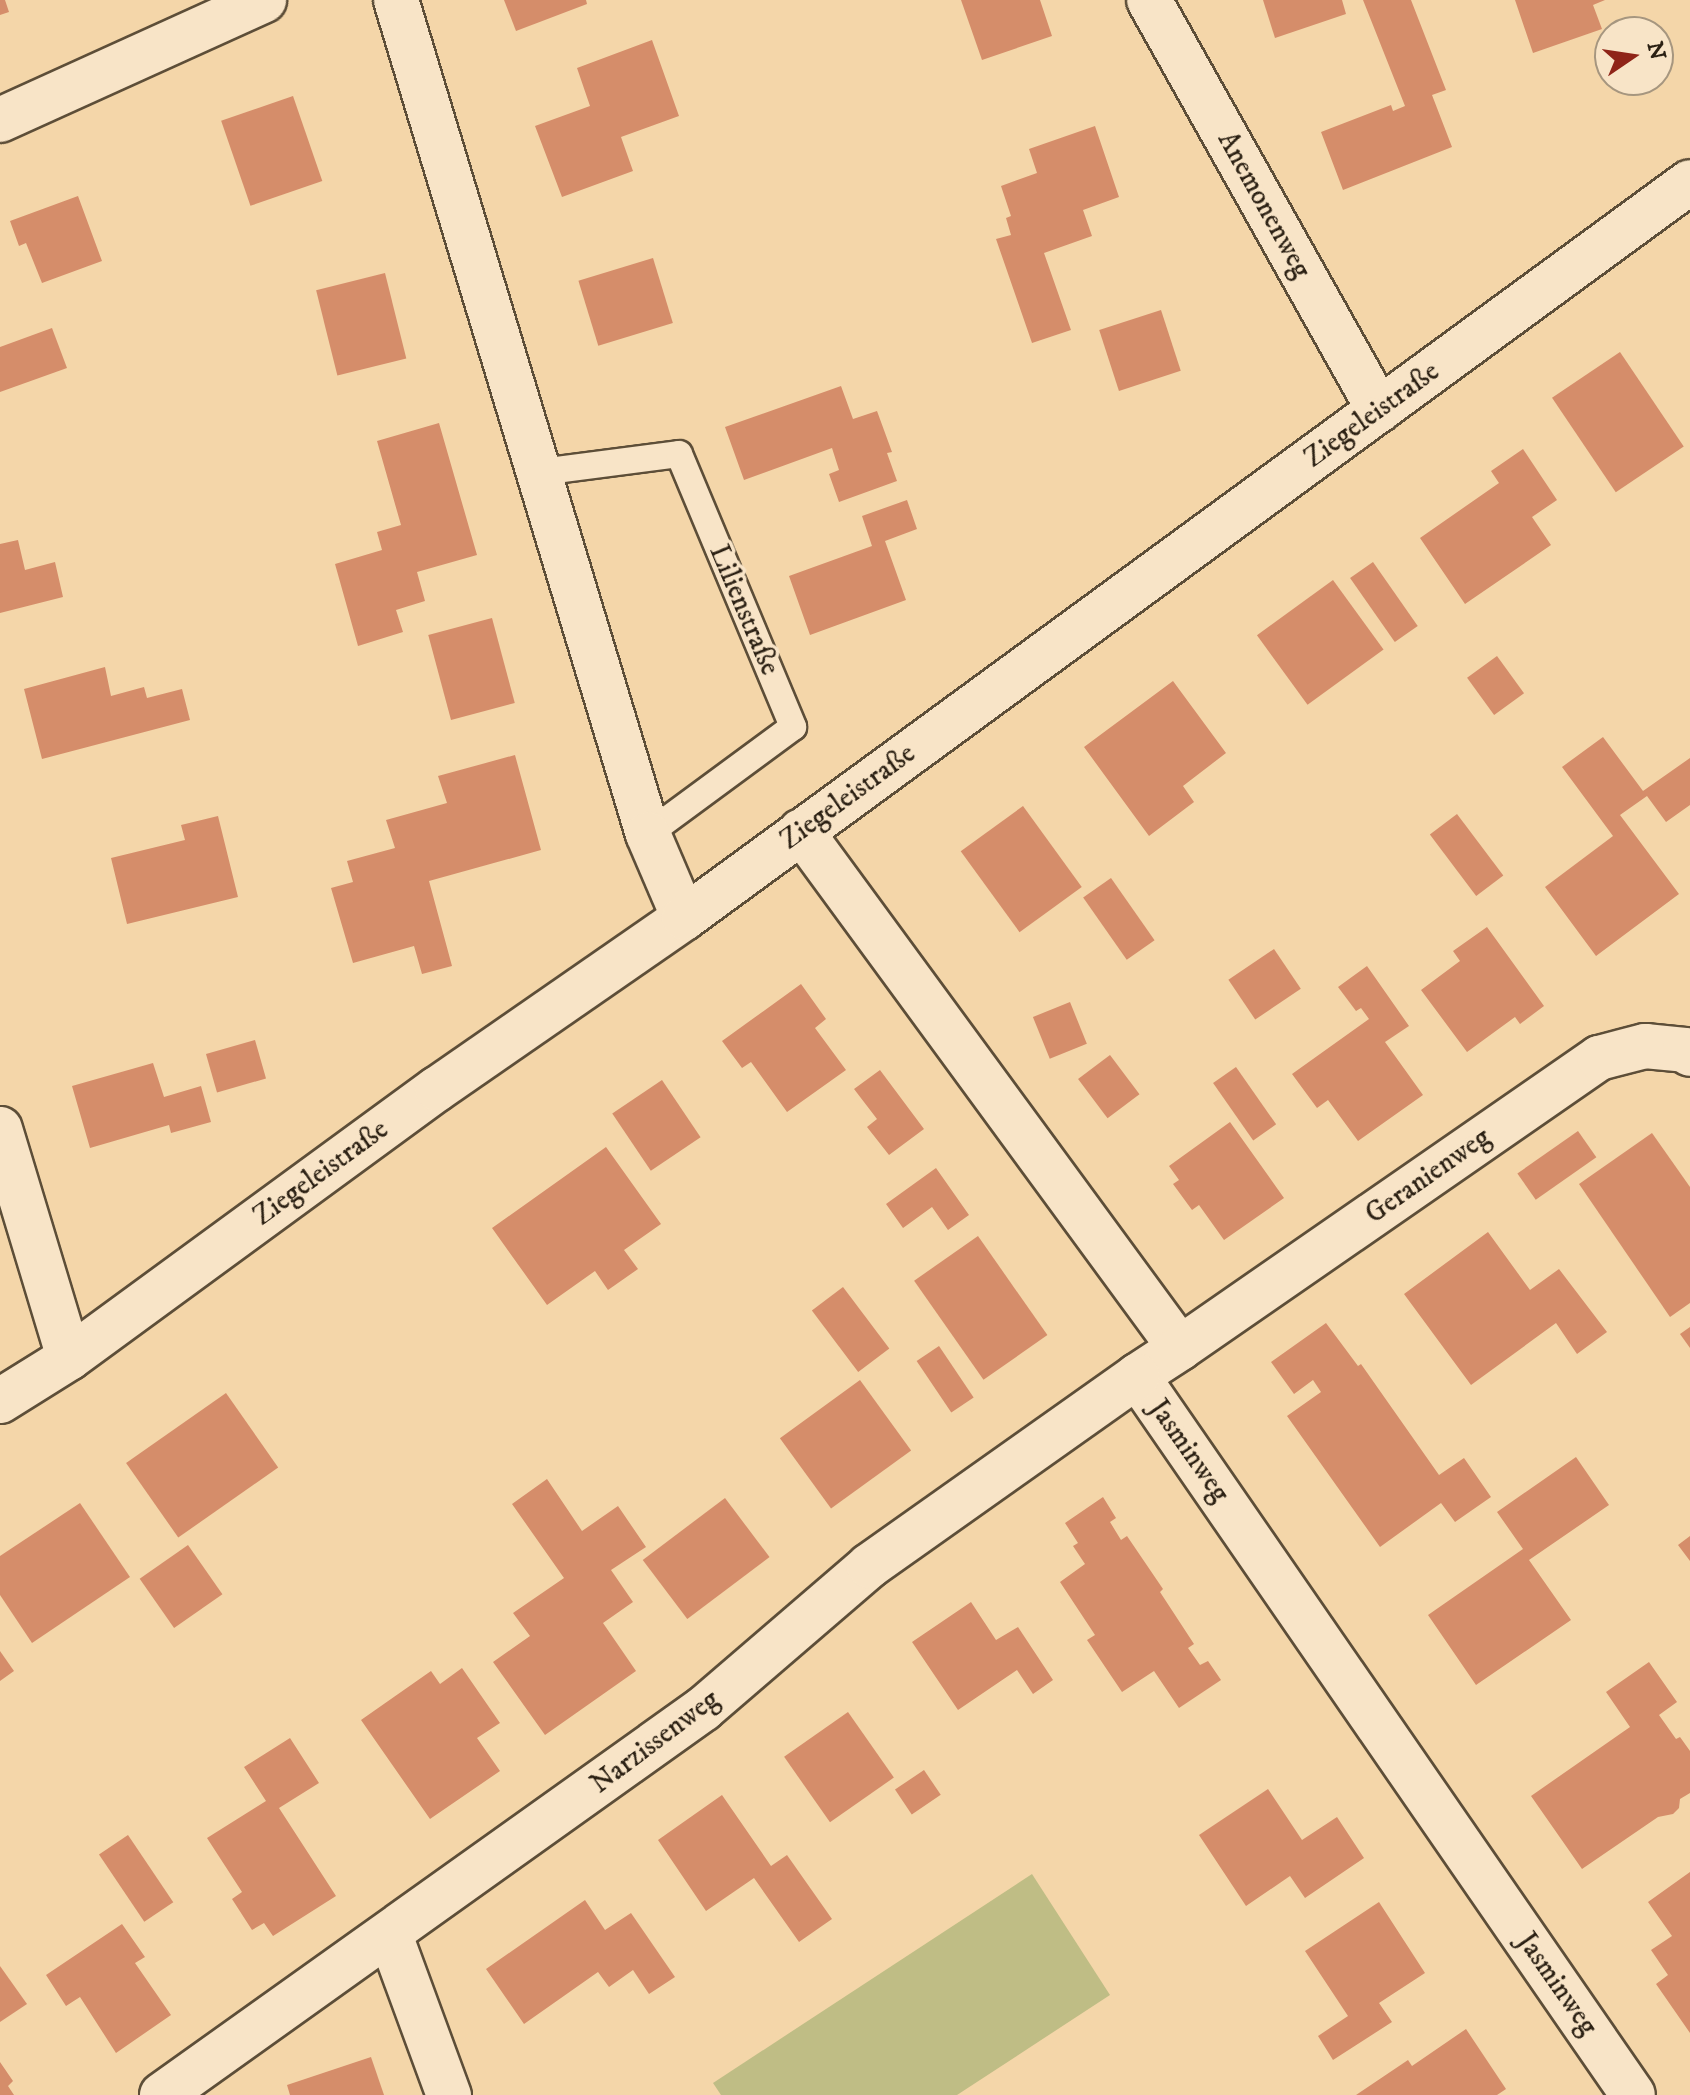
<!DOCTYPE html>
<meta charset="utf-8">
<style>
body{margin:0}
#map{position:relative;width:1690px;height:2095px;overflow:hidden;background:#f4d6a9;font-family:"IM FELL DW Pica",serif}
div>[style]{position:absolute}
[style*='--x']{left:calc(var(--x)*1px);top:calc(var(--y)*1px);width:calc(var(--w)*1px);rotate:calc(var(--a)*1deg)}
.green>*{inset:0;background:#bfbd85}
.building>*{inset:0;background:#d58d6a;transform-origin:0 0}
.roads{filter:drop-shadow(2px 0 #5d4e38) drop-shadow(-2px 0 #5d4e38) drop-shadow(0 2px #5d4e38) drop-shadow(0 -2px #5d4e38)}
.service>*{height:26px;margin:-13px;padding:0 13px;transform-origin:13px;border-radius:13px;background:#f8e4c7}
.minor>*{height:44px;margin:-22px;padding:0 22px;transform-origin:22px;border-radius:22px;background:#f8e4c7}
span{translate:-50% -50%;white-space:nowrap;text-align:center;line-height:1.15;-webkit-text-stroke:7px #f8e4c7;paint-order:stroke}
.street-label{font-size:28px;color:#2b2013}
.north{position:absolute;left:1594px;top:16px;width:80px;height:80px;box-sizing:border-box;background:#f8e4c7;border:2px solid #a6967f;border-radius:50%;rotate:77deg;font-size:22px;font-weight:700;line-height:32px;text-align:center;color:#2b2013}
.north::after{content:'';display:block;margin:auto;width:28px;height:36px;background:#8f2418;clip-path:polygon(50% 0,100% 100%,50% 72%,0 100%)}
</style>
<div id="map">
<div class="green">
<i style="clip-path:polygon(1032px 1874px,1110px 1995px,957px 2095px,721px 2095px,713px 2083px)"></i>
</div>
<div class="building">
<i style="clip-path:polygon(0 0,5px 0,9px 12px,0 15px)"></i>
<i style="clip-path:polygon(504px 0,586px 0,587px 4px,516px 31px)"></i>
<i style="clip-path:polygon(961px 0,1040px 0,1052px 36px,982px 60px)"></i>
<i style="clip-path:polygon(1263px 0,1342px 0,1346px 14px,1275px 38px)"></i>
<i style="clip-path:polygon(1363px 0,1411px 0,1446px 90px,1432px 95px,1452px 147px,1343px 190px,1321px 132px,1391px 105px,1393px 111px,1405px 106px)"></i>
<i style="clip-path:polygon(1515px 0,1605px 0,1593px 5px,1602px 29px,1533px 53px)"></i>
<i style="clip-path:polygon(652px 40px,679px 116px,621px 137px,633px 171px,562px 197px,535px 126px,590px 106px,577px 68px)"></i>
<i style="left:293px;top:96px;width:90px;height:76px;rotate:71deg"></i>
<i style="clip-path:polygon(1095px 126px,1119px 197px,1083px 210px,1092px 236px,1044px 253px,1071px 330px,1032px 343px,996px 239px,1011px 235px,1006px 218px,1011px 216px,1001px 186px,1037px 173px,1029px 149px)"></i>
<i style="clip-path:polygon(78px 196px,102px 261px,42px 283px,26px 243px,19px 246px,10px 221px)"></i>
<i style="left:653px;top:258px;width:68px;height:78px;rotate:73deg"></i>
<i style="left:385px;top:273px;width:88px;height:71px;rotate:76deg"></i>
<i style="left:1161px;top:310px;width:64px;height:65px;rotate:72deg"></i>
<i style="clip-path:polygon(52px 328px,67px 368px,0 392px,0 347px)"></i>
<i style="left:1620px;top:352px;width:114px;height:82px;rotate:56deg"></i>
<i style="clip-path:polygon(841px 386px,853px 419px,877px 411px,892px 452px,887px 453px,897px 481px,839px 502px,829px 474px,839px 470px,832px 448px,744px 480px,725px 427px)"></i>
<i style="clip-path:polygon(439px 423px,477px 555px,417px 572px,425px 601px,396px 610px,403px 632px,358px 646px,335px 564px,382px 550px,377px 532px,401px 525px,377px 441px)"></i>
<i style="clip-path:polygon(1523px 449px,1557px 500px,1532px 517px,1551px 545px,1465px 604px,1420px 538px,1499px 483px,1491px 471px)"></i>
<i style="clip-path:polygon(907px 500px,917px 529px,885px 541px,906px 600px,810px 635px,789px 576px,872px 546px,862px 516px)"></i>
<i style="clip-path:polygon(18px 540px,25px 570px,55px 562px,63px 597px,0 613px,0 544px)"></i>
<i style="left:1373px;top:562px;width:78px;height:28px;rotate:55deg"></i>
<i style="left:1333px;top:580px;width:86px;height:94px;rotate:54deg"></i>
<i style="left:492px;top:618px;width:88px;height:66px;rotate:75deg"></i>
<i style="left:1497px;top:656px;width:46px;height:37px;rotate:54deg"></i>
<i style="clip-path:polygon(105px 667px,111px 696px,144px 687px,147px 698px,182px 689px,190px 720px,42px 759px,24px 689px)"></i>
<i style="clip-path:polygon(1173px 681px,1226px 753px,1183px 786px,1194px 802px,1149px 836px,1084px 747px)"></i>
<i style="clip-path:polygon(1603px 737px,1643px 791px,1690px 758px,1690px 805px,1666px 822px,1647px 796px,1620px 815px,1679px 894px,1596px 956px,1545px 887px,1613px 836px,1562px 767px)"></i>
<i style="clip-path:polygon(515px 755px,541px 850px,429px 881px,452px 966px,422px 974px,414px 946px,353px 963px,331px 888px,353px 882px,347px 861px,395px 848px,386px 820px,447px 803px,438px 776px)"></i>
<i style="left:1023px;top:806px;width:100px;height:77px;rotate:54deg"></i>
<i style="left:1457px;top:814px;width:77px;height:34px;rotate:53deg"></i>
<i style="clip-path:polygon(218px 816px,238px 897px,127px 924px,111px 858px,185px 840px,181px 825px)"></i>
<i style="left:1111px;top:878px;width:76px;height:34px;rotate:55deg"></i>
<i style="clip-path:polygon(1487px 927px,1544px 1006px,1520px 1024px,1515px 1017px,1467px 1052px,1421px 990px,1460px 961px,1453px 951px)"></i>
<i style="left:1274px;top:949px;width:48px;height:55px;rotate:56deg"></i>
<i style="clip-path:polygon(1367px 966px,1409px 1026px,1385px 1042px,1423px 1095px,1358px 1141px,1328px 1100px,1317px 1108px,1292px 1074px,1369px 1019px,1361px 1008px,1356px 1011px,1338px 987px)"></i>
<i style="clip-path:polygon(801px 984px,826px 1019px,815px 1028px,846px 1070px,787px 1112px,751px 1062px,742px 1068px,722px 1041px)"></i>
<i style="left:1070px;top:1002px;width:45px;height:40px;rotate:68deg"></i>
<i style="left:255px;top:1040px;width:40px;height:51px;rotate:74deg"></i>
<i style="left:1110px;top:1055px;width:49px;height:40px;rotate:53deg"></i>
<i style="clip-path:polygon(153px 1063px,164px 1097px,201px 1086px,211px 1122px,171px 1133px,169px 1125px,90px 1148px,72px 1086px)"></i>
<i style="left:1236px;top:1067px;width:70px;height:28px;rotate:55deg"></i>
<i style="clip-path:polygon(880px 1070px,924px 1129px,889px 1155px,867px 1127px,877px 1119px,854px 1089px)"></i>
<i style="left:662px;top:1080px;width:69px;height:60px;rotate:56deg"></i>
<i style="clip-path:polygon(1230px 1122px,1284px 1198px,1224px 1240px,1199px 1205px,1192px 1210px,1173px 1184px,1179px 1180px,1169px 1166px)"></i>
<i style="left:1578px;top:1131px;width:32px;height:74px;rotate:55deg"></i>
<i style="clip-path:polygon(1652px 1133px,1690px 1187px,1690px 1303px,1670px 1317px,1579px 1184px)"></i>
<i style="clip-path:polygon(606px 1147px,661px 1224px,624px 1250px,638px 1269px,608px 1290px,595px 1271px,547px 1305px,492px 1228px)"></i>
<i style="clip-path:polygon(936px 1168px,969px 1215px,948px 1230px,932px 1207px,903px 1228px,886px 1204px)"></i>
<i style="clip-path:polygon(1488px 1232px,1530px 1290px,1559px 1269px,1607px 1332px,1577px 1354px,1556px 1323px,1471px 1385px,1404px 1294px)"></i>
<i style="left:978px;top:1236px;width:121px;height:78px;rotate:55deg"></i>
<i style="left:843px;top:1287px;width:77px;height:39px;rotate:53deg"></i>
<i style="clip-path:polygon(1326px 1323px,1358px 1366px,1361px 1364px,1439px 1475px,1464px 1458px,1491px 1497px,1455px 1522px,1441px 1503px,1380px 1547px,1287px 1416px,1321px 1392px,1313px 1380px,1294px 1394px,1271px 1362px)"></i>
<i style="clip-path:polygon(1690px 1327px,1690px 1348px,1680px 1334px)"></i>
<i style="left:939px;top:1346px;width:62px;height:27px;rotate:56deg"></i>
<i style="left:860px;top:1380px;width:87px;height:99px;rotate:54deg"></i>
<i style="left:226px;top:1393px;width:91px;height:122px;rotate:55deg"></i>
<i style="clip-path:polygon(1576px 1457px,1609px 1505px,1529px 1560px,1571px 1620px,1476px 1685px,1428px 1615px,1523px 1549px,1497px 1512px)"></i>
<i style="clip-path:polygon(547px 1479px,582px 1531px,618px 1506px,646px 1547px,611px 1570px,633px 1602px,603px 1623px,636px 1671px,545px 1735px,493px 1662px,530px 1636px,513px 1613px,564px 1578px,512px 1504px)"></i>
<i style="clip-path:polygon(1103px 1497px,1116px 1518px,1110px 1522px,1121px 1540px,1127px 1536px,1163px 1589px,1160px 1592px,1194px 1644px,1188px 1648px,1200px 1665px,1208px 1661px,1221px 1680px,1179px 1708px,1154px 1671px,1122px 1692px,1087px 1640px,1095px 1635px,1060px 1582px,1085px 1564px,1073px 1546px,1078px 1543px,1065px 1523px)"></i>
<i style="left:725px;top:1498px;width:74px;height:103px;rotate:53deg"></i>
<i style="clip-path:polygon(80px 1503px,130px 1577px,32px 1643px,0 1595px,0 1556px)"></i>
<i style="clip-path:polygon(1690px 1536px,1690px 1561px,1678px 1545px)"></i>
<i style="left:188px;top:1545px;width:60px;height:59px;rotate:55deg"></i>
<i style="clip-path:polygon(971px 1602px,996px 1640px,1018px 1627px,1053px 1680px,1033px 1694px,1017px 1670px,958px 1710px,912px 1642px)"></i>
<i style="clip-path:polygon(0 1651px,14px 1671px,0 1681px)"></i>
<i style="clip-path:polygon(1649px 1662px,1677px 1702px,1659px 1715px,1676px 1739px,1680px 1737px,1690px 1751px,1690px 1793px,1680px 1799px,1679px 1808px,1673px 1814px,1658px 1817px,1582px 1869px,1531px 1796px,1630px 1727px,1606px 1692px)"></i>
<i style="clip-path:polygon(462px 1668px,500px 1723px,477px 1738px,500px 1771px,430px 1819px,361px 1720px,431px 1671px,440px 1684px)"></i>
<i style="left:848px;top:1712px;width:80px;height:78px;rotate:55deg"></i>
<i style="clip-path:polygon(290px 1738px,319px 1783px,279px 1808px,336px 1896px,273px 1936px,264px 1923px,252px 1930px,232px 1899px,242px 1892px,207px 1838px,266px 1801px,244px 1767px)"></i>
<i style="left:924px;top:1770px;width:30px;height:35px;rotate:56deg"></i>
<i style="clip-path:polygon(1268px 1789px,1302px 1840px,1337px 1817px,1364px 1858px,1305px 1898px,1290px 1876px,1246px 1906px,1199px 1835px)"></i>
<i style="clip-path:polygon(722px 1795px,771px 1866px,787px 1855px,832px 1919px,799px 1942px,754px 1878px,706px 1911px,658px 1840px)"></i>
<i style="left:128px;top:1835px;width:81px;height:35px;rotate:56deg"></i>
<i style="clip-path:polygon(1690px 1872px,1690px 2033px,1656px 1984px,1668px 1975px,1651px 1950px,1672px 1936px,1648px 1902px)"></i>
<i style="clip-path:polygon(585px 1900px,605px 1930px,631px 1913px,675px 1977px,649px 1994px,633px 1970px,609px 1987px,598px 1972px,524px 2024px,486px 1969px)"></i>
<i style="clip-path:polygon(1379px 1902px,1425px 1973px,1379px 2003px,1392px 2022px,1333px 2060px,1318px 2036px,1348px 2016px,1305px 1951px)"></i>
<i style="clip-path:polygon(122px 1924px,145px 1957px,135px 1963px,171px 2015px,116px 2053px,80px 1997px,66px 2006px,46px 1975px)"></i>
<i style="clip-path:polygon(0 1966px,27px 2004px,0 2022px)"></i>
<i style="clip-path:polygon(1466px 2029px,1506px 2089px,1497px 2095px,1356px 2095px,1408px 2060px,1412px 2066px)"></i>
<i style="clip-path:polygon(371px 2057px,384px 2095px,290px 2095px,287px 2085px)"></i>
<i style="clip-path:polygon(0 2062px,13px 2081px,8px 2086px,14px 2095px,0 2095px)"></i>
</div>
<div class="roads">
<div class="service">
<i style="--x:541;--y:472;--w:139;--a:-7.4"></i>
<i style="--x:679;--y:454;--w:296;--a:67.3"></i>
<i style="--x:793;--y:727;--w:180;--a:143.6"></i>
</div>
<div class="minor">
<i style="--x:396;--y:0;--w:871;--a:73.19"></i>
<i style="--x:648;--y:834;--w:91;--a:66.8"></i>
<i style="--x:1149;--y:0;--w:470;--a:60.7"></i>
<i style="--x:0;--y:120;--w:290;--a:-24.4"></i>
<i style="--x:801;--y:831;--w:641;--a:53.76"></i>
<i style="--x:1180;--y:1348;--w:51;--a:146.9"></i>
<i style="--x:1137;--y:1376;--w:873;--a:55.4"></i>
<i style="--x:0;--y:1129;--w:239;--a:73.2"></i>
<i style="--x:1180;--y:1348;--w:510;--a:-34.69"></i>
<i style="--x:1599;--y:1058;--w:48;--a:-14.6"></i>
<i style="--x:1645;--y:1046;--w:40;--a:5.7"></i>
<i style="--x:1685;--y:1050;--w:6;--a:39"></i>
<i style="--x:0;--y:1401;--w:81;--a:-31.9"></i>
<i style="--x:69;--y:1358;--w:456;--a:-36.2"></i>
<i style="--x:437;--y:1089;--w:300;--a:-34.7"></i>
<i style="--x:684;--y:918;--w:1246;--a:-36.19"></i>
<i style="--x:390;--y:1935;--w:171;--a:69.8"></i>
<i style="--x:162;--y:2095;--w:665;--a:-35.51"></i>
<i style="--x:703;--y:1709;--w:219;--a:-40.7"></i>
<i style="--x:869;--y:1566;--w:329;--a:-35.3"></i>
</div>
</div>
<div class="street-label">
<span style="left:1264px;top:205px;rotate:61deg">Anemonenweg</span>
<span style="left:1372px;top:415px;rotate:-36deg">Ziegeleistraße</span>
<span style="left:744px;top:610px;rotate:67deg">Lilienstraße</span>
<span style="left:848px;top:797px;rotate:-36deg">Ziegeleistraße</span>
<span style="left:321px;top:1173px;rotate:-36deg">Ziegeleistraße</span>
<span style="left:1428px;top:1176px;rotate:-35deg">Geranienweg</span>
<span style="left:1189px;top:1451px;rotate:55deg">Jasminweg</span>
<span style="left:655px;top:1742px;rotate:-37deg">Narzissenweg</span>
<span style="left:1557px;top:1984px;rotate:55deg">Jasminweg</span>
</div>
<div class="north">N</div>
</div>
